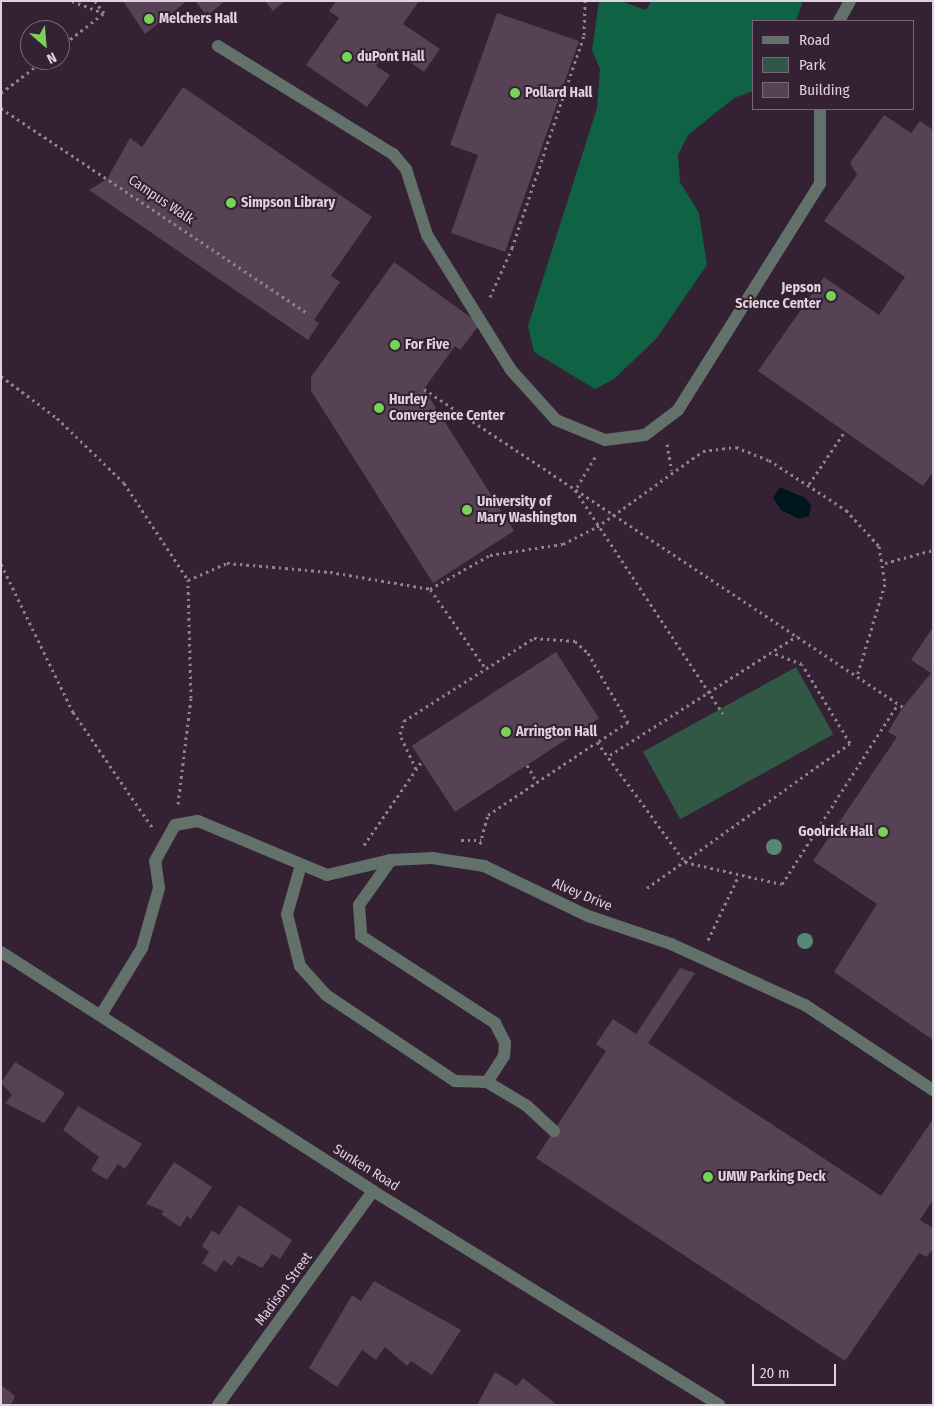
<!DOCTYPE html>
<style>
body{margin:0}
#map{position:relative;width:934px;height:1406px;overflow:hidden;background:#342133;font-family:"Fira Sans Condensed",sans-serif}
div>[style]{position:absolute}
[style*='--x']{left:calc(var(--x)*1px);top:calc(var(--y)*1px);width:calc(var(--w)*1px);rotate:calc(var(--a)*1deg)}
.green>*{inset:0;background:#315845;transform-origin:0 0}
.forest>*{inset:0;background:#0f6243}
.water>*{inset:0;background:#00161f}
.building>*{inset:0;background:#564155;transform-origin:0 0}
.path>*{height:3px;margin-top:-1.5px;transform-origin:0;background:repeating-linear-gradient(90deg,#928291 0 2.5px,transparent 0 6.5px)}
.minor>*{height:12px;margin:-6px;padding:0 6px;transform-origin:6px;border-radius:6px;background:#63716b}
.trees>*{width:16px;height:16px;margin:-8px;border-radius:50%;background:#578876}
.dots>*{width:14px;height:14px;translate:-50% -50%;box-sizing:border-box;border:2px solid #342133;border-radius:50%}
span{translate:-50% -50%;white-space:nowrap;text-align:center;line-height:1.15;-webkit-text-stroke:4px #342133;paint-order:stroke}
.poi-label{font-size:14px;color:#dfd2de;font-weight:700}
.left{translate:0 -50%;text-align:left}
.right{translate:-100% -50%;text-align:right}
.street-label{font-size:14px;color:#dfd2de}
.frame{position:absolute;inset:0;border:2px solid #dfd2de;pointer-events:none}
.legend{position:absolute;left:752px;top:20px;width:162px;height:90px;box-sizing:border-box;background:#342133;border:1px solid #786877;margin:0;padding:6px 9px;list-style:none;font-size:15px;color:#dfd2de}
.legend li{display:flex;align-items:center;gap:10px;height:25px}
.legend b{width:25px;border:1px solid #786877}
.north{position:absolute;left:20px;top:20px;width:50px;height:50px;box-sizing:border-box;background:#342133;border:1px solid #786877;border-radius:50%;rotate:153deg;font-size:14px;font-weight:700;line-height:20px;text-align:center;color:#dfd2de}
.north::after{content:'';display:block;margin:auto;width:18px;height:22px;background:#7ad157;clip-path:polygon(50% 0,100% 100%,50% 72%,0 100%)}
.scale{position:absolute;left:752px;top:1364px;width:84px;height:22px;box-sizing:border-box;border:2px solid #dfd2de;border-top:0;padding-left:6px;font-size:15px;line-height:18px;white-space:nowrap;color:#dfd2de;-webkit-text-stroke:4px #342133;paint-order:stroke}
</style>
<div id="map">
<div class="green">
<i style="left:796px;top:667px;width:77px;height:175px;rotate:61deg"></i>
</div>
<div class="forest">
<i style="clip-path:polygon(599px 1px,621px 1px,646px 10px,651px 1px,803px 1px,796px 21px,753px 21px,753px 91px,734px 98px,688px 135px,678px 155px,680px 182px,699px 213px,707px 265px,656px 339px,614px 379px,595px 389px,534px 352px,528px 326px,597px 108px,600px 69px,592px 50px)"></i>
</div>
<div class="water">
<i style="clip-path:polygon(780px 487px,805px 498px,811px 505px,809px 516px,799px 519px,781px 510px,773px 498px)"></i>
</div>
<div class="building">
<i style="clip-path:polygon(123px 1px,187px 1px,145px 34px)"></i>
<i style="clip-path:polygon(195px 1px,225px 1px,207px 16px)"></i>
<i style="clip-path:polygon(265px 1px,285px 1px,273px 11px)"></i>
<i style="clip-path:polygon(336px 1px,419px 1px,403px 24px,440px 49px,424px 72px,388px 47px,376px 66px,390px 75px,367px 107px,306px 65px,339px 18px,329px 11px)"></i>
<i style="clip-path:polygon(497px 13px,579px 41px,505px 252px,451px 233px,478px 155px,450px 145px)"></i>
<i style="clip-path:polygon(183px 87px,372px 217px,331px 276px,340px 282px,314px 320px,319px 323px,308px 340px,89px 190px,107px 179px,130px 138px,142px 147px)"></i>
<i style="clip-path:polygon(884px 115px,911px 133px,920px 121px,933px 130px,933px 472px,923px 486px,758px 371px,824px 277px,879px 315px,905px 277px,824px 221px,857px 175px,850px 163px)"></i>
<i style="clip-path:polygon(394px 262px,480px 324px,460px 350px,455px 346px,424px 389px,514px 531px,433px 583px,311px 391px,311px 377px)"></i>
<i style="clip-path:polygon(933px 627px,932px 803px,933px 1040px,834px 972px,877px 904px,813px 861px,897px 737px,888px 732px,903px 707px,931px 673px,911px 660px)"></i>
<i style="left:556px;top:652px;width:79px;height:172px;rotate:57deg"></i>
<i style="clip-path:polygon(680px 968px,695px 973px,648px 1043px,881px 1196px,933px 1119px,933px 1200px,920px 1220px,933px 1228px,933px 1249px,927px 1257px,919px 1253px,845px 1361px,536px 1158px,606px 1051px,596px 1044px,613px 1019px,636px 1034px)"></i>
<i style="clip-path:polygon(15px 1062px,65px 1093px,44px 1123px,5px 1103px,12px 1095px,1px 1083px)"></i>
<i style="clip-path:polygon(78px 1106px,142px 1144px,125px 1169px,118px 1164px,107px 1180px,91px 1170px,99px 1157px,63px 1130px)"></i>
<i style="clip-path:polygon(174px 1162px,212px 1187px,191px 1219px,187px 1216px,180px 1227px,161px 1214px,164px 1211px,146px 1204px)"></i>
<i style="clip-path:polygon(239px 1205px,292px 1240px,280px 1259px,272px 1254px,262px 1268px,238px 1256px,232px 1266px,224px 1260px,216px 1272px,202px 1263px,209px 1252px,202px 1246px,212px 1230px,219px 1235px)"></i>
<i style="clip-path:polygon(374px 1281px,461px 1330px,432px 1375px,411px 1361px,407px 1366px,385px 1347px,376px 1360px,362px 1350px,337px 1387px,309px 1368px,352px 1295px,361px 1301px)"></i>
<i style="clip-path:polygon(495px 1372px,517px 1386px,523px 1378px,557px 1405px,477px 1405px)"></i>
<i style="clip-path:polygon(1px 1385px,15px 1396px,11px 1405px,1px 1405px)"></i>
</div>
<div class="path">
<i style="--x:72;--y:1;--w:34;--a:21"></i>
<i style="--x:60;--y:47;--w:56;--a:-37.7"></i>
<i style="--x:104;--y:13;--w:15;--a:-127"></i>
<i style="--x:1;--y:93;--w:54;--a:-37.5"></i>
<i style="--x:1;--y:108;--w:368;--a:33.8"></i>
<i style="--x:490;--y:297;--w:54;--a:-65.8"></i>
<i style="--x:512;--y:248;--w:225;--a:-71.3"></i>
<i style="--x:584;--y:35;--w:34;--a:-88"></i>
<i style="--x:1;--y:376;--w:70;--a:36.9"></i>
<i style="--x:57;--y:418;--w:93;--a:44.1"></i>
<i style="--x:124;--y:483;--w:116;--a:56.6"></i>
<i style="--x:188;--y:580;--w:43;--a:-23.6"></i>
<i style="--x:227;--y:563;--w:103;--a:5"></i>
<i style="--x:330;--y:572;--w:101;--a:9.6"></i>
<i style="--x:424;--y:389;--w:575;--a:33.58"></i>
<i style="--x:667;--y:444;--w:27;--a:80"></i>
<i style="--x:595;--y:457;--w:39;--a:121"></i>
<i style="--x:575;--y:490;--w:268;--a:56.5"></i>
<i style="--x:809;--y:484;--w:64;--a:-55.8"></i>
<i style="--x:885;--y:563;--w:50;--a:-15.2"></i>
<i style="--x:1;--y:564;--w:165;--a:64.1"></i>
<i style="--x:73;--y:712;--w:140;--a:55.5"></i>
<i style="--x:484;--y:666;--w:94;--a:-125"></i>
<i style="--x:430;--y:589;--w:69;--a:-29.5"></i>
<i style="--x:490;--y:555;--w:74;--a:-8.6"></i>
<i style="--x:563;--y:544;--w:38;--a:-27"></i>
<i style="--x:597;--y:527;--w:130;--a:-35.6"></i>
<i style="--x:703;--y:451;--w:33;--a:-7"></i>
<i style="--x:736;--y:447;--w:35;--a:22"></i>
<i style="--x:769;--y:460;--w:92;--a:33"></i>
<i style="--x:846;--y:510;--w:49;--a:47.5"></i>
<i style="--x:879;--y:546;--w:38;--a:81"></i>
<i style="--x:885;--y:584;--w:96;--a:106.9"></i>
<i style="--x:610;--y:755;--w:222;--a:-32.5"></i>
<i style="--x:527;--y:765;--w:20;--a:60"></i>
<i style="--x:416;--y:769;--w:38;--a:-115"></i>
<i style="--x:400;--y:734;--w:14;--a:-73"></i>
<i style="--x:404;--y:721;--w:154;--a:-32.6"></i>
<i style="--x:534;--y:638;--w:41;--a:4.2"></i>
<i style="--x:575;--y:641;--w:18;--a:43"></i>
<i style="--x:588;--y:653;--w:80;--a:59.9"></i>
<i style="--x:628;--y:722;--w:37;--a:147"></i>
<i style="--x:178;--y:804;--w:107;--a:-83"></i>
<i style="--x:191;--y:698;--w:118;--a:-91.5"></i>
<i style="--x:461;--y:840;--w:20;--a:0"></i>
<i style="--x:480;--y:844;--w:30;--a:-75"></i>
<i style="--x:488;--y:815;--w:131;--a:-33.8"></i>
<i style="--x:597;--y:742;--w:149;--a:53.7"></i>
<i style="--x:685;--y:862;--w:99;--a:12.8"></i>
<i style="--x:782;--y:884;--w:214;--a:-57.2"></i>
<i style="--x:364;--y:845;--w:102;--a:-55.4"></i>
<i style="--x:647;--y:888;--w:249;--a:-35.5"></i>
<i style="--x:850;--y:743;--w:92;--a:-121.3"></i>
<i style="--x:802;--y:664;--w:33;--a:-159"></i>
<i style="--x:708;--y:940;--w:70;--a:-64.5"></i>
</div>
<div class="minor">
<i style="--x:839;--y:21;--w:23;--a:-61"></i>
<i style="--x:218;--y:46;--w:206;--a:31.7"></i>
<i style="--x:393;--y:154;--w:20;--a:49"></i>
<i style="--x:406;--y:169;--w:69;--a:72.3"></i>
<i style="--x:427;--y:235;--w:159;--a:58.1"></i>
<i style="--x:511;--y:370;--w:67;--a:48"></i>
<i style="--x:556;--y:420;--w:53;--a:22.2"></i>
<i style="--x:605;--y:440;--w:40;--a:-7.1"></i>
<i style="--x:645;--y:435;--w:41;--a:-37.1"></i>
<i style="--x:678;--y:410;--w:267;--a:-57.9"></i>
<i style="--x:820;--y:184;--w:75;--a:-90"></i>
<i style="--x:391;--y:860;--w:55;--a:125.4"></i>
<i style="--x:359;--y:905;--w:31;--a:86"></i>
<i style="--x:361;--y:936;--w:160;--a:33"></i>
<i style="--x:495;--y:1023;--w:22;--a:63"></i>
<i style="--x:505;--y:1043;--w:13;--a:94"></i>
<i style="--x:504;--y:1056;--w:31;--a:123"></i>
<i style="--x:301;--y:865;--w:51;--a:105.9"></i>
<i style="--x:287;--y:914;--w:54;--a:76"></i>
<i style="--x:300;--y:966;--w:39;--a:48"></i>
<i style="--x:326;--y:995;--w:155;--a:33.7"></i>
<i style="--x:455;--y:1081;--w:32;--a:2"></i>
<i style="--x:487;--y:1082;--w:47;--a:31"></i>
<i style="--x:527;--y:1106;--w:37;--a:43"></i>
<i style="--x:1;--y:952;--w:442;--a:32.7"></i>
<i style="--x:373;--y:1191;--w:407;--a:31.7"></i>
<i style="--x:101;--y:1015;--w:79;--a:-58.5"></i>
<i style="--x:142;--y:948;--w:62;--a:-74.2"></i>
<i style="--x:159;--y:888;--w:27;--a:-98"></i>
<i style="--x:155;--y:861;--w:41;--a:-60.9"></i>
<i style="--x:175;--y:825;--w:23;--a:-10"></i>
<i style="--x:198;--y:821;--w:140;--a:22.7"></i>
<i style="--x:327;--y:875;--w:66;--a:-13.2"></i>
<i style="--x:391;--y:860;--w:41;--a:-2.8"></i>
<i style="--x:432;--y:858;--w:53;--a:8.7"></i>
<i style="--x:484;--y:866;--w:115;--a:25.7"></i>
<i style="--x:588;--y:916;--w:88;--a:18.6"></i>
<i style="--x:671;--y:944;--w:147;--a:24.5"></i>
<i style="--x:805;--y:1005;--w:154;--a:33.6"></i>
<i style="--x:218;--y:1405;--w:264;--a:-54.1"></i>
</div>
<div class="trees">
<i style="left:774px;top:847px"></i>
<i style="left:805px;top:941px"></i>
</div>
<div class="dots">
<i style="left:149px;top:19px;background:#7ad157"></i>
<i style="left:347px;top:57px;background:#7ad157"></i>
<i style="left:515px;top:93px;background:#7ad157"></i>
<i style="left:231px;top:203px;background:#7ad157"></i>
<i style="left:831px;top:296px;background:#7ad157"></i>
<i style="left:395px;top:345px;background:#7ad157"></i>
<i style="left:379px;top:408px;background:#7ad157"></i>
<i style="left:467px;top:510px;background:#7ad157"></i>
<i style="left:506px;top:732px;background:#7ad157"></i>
<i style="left:883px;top:832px;background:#7ad157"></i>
<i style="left:708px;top:1177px;background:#7ad157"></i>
</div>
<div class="poi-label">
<span class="left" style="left:159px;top:19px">Melchers Hall</span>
<span class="left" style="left:357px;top:57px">duPont Hall</span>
<span class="left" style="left:525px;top:93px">Pollard Hall</span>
<span class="left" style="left:241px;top:203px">Simpson Library</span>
<span class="right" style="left:821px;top:296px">Jepson<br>Science Center</span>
<span class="left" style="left:405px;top:345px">For Five</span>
<span class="left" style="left:389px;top:408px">Hurley<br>Convergence Center</span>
<span class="left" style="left:477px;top:510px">University of<br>Mary Washington</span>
<span class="left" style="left:516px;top:732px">Arrington Hall</span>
<span class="right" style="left:873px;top:832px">Goolrick Hall</span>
<span class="left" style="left:718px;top:1177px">UMW Parking Deck</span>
</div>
<div class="street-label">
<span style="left:161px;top:200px;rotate:34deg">Campus Walk</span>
<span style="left:582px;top:895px;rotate:23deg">Alvey Drive</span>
<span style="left:366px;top:1168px;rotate:32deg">Sunken Road</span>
<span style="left:284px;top:1289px;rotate:-54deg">Madison Street</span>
</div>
<div class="frame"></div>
<ul class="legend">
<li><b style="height:6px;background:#63716b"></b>Road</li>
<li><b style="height:14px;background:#315845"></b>Park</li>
<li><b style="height:14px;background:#564155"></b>Building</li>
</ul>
<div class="north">N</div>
<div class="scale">20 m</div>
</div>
